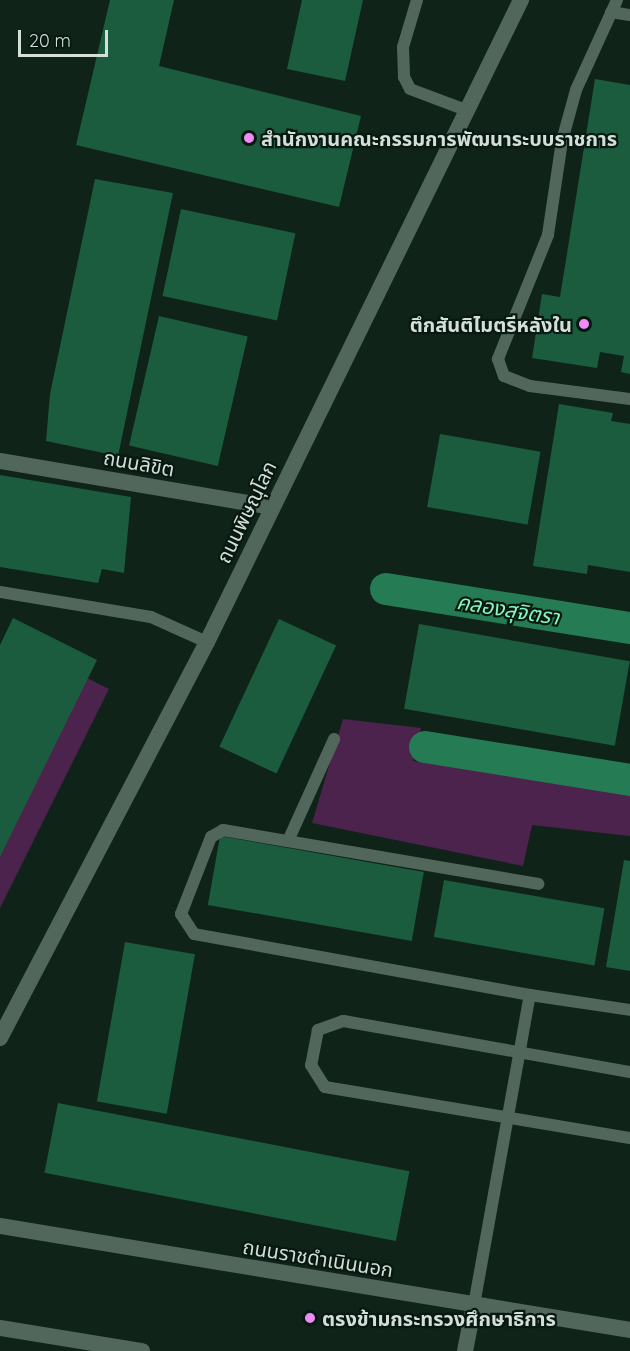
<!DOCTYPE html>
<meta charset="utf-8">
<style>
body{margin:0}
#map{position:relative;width:630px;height:1351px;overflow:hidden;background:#102319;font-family:Quicksand,"Noto Sans Thai",sans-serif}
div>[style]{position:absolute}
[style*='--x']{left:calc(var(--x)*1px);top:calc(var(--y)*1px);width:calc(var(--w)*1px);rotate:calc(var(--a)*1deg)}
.green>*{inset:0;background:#4b234d}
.canal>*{height:32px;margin:-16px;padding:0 16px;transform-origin:16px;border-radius:16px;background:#257b54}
.building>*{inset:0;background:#1b5b3e;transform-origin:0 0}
.service>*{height:12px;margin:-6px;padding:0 6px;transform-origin:6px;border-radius:6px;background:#52675b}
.minor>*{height:16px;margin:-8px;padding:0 8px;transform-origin:8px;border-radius:8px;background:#52675b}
.secondary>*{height:16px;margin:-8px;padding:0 8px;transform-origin:8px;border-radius:8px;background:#52675b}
.dots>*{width:16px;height:16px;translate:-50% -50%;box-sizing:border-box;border:3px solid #071910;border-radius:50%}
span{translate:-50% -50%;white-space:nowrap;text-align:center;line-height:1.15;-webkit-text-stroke:4.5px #071910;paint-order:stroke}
.poi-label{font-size:20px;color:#d3dfd8;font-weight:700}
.left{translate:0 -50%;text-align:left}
.right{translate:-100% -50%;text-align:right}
.street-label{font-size:20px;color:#d3dfd8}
.water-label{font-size:21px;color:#86f7bd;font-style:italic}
.scale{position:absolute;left:18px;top:30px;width:90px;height:27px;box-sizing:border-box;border:3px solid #d3dfd8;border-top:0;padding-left:8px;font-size:18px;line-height:21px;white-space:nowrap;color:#d3dfd8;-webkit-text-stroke:4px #071910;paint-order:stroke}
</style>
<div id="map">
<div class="green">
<i style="clip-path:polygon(77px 673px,109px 689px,0 908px,0 831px)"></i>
<i style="clip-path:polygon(343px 719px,421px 728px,413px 761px,630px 790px,630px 836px,532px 825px,523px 866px,312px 823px)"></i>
</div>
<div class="canal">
<i style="--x:386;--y:589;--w:247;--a:9.1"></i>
<i style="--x:425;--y:747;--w:208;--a:9.1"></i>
</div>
<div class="building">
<i style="clip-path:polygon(110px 0,174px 0,159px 66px,361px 116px,339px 207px,76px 145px)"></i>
<i style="clip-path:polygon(302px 0,363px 0,345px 81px,287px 69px)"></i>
<i style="clip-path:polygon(595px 79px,630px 85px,630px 374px,621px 372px,624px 356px,600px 352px,597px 368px,532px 358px,542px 294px,560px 297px)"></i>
<i style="clip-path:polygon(95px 179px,173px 193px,118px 456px,46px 441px,50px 394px)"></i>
<i style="left:181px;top:209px;width:117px;height:89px;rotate:12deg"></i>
<i style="left:159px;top:316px;width:91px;height:133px;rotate:13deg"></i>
<i style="clip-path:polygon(559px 404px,613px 413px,611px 421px,630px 424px,630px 572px,588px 565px,587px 574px,533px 566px)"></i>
<i style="left:440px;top:434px;width:102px;height:74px;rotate:10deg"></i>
<i style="clip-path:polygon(0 475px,131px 497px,124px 573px,102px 569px,98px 583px,0 567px)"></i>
<i style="clip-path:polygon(13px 618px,97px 660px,0 857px,0 645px)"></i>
<i style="left:279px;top:619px;width:63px;height:141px;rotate:25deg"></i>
<i style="left:419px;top:624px;width:214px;height:86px;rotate:10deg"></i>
<i style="left:220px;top:836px;width:207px;height:70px;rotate:10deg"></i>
<i style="clip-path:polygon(624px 860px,630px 861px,630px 971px,606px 967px)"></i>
<i style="left:444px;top:880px;width:163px;height:58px;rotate:10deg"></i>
<i style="left:125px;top:942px;width:71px;height:162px;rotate:10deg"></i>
<i style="left:58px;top:1103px;width:358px;height:71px;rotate:11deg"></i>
</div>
<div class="service">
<i style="--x:417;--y:0;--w:49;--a:106.6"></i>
<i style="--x:403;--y:47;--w:30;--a:88"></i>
<i style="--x:404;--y:77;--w:13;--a:63"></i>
<i style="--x:410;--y:89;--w:60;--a:20.6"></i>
<i style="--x:617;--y:0;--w:99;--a:114.5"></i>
<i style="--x:576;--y:90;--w:53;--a:105.4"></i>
<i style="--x:562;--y:141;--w:95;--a:98.5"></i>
<i style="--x:548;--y:235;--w:134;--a:112"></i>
<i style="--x:498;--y:359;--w:18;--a:71"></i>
<i style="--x:504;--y:376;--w:28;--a:21"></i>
<i style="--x:530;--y:386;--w:101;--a:7.4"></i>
<i style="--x:611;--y:12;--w:19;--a:9"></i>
<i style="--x:0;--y:592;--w:153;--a:9.4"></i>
<i style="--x:151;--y:617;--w:61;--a:24.1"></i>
<i style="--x:288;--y:841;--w:112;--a:-65.7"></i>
<i style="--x:530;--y:995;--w:341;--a:-169.7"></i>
<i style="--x:194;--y:934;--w:24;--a:-123"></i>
<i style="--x:181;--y:914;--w:83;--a:-68.7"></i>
<i style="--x:211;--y:837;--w:14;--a:-30"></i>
<i style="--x:223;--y:830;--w:320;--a:9.7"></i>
<i style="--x:630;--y:1072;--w:291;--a:-169.9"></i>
<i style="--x:343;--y:1021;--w:27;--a:160"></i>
<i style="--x:318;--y:1030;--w:36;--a:101"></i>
<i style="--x:311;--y:1065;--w:26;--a:58"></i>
<i style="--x:325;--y:1087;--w:309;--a:9.5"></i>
<i style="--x:474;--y:1305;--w:315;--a:-79.8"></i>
<i style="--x:530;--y:995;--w:101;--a:8.5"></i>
</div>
<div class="minor">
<i style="--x:0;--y:461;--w:276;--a:9.6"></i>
</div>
<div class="secondary">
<i style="--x:0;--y:1038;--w:447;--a:-62.4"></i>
<i style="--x:207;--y:642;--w:715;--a:-63.94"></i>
<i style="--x:0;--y:1226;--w:639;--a:9.37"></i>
<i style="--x:0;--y:1328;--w:144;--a:9.2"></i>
<i style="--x:465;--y:1351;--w:47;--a:-78.9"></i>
</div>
<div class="dots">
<i style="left:249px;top:138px;background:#f08bf6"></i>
<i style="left:584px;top:324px;background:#f08bf6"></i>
<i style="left:310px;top:1318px;background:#f08bf6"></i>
</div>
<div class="poi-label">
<span class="left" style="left:261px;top:138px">สำนักงานคณะกรรมการพัฒนาระบบราชการ</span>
<span class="right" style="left:572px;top:324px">ตึกสันติไมตรีหลังใน</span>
<span class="left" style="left:322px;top:1318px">ตรงข้ามกระทรวงศึกษาธิการ</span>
</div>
<div class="street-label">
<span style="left:139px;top:463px;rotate:10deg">ถนนลิขิต</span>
<span style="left:246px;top:512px;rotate:-64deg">ถนนพิษณุโลก</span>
<span style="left:318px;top:1258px;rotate:9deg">ถนนราชดำเนินนอก</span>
</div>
<div class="water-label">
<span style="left:508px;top:609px;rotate:9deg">คลองสุจิตรา</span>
</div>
<div class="scale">20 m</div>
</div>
